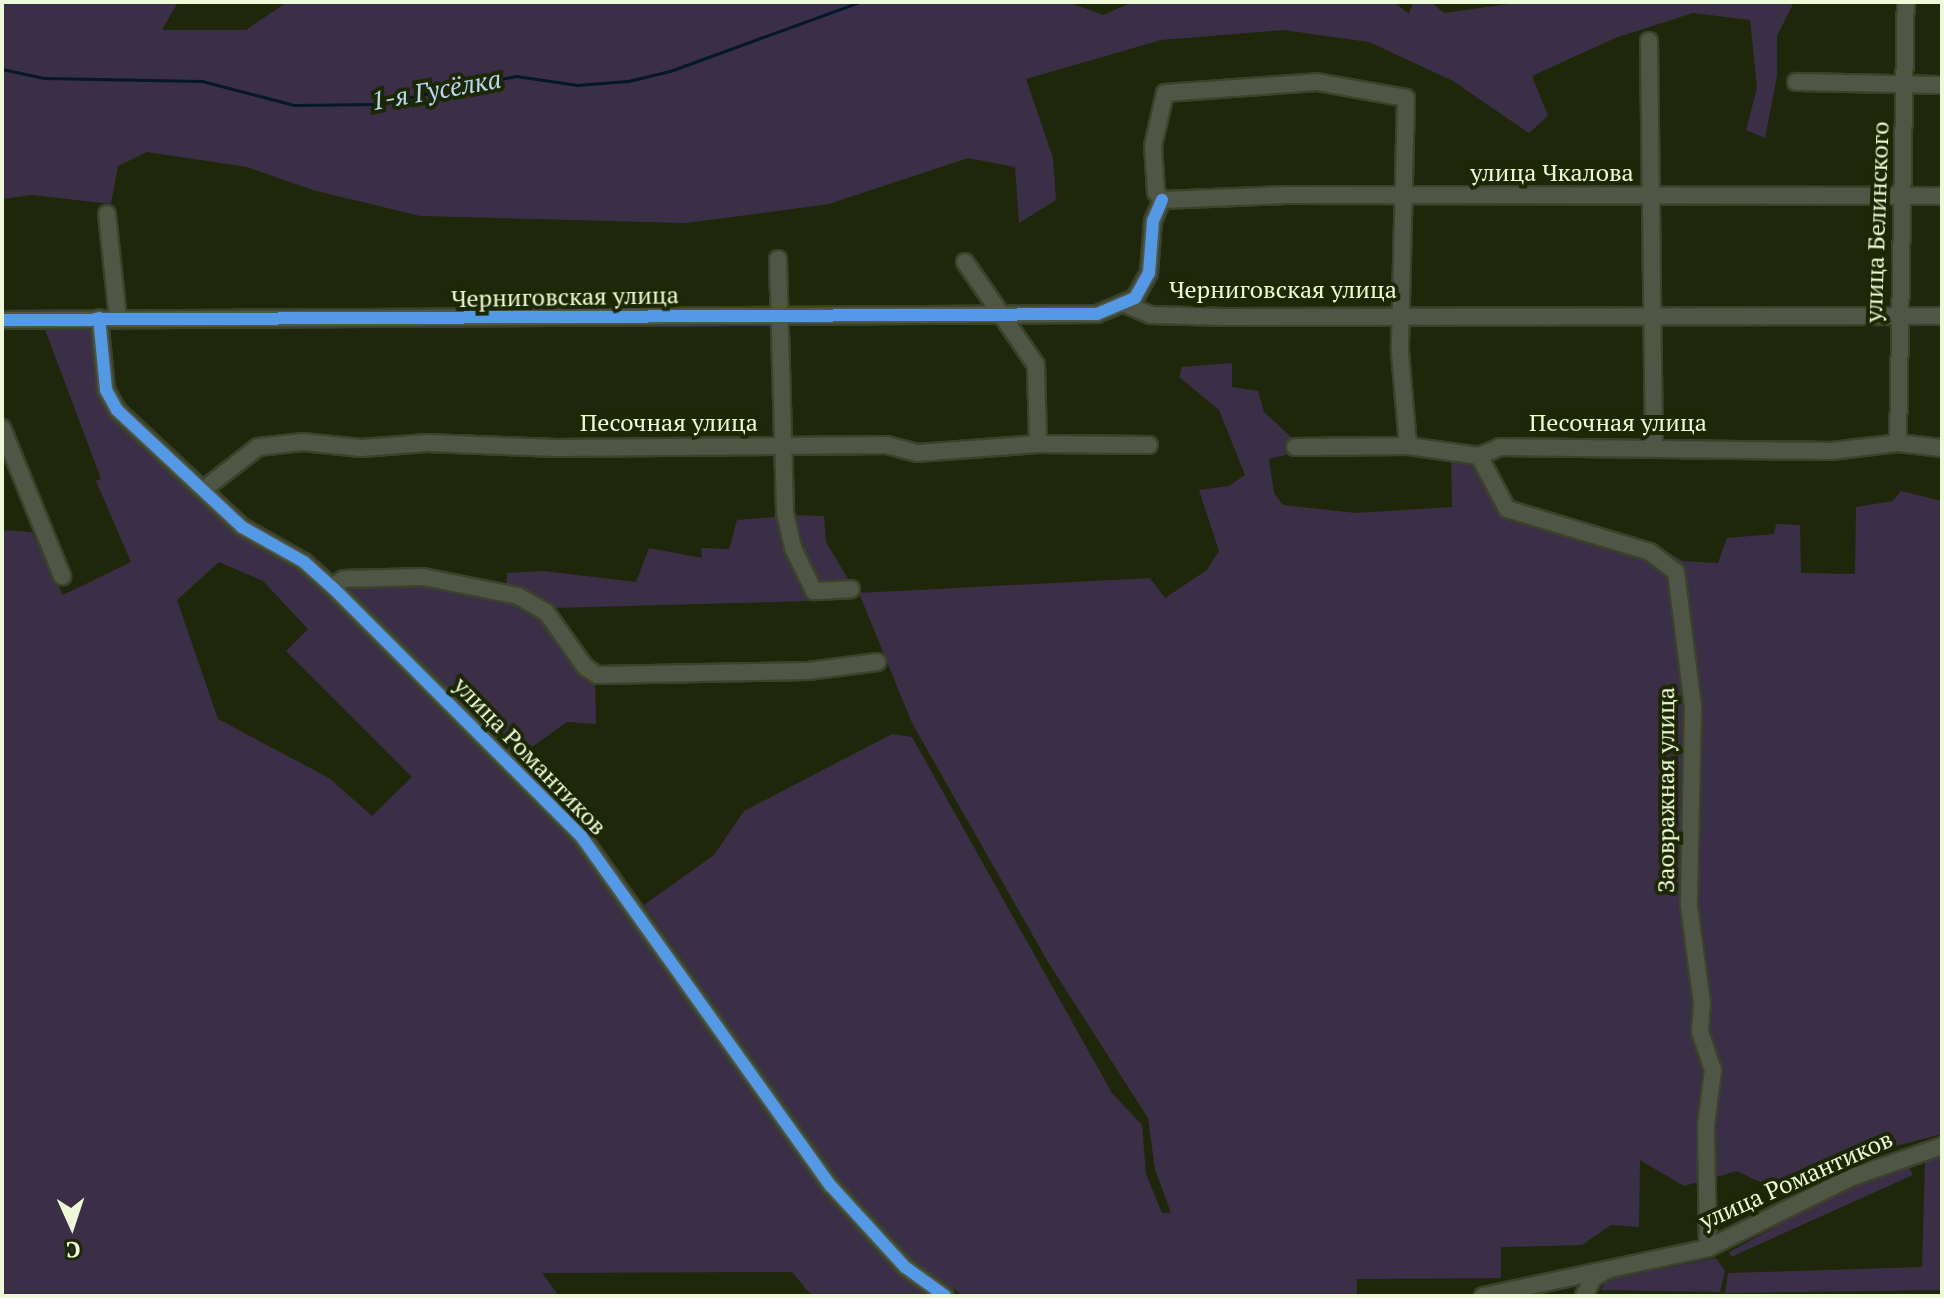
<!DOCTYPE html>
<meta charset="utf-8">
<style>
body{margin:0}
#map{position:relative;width:1944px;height:1298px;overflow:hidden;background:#1f270b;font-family:"PT Serif",serif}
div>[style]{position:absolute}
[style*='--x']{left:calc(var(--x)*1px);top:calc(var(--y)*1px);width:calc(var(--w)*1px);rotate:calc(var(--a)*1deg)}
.green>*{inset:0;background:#3b2f47}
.stream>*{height:3px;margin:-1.5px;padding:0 1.5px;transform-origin:1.5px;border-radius:1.5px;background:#031828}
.roads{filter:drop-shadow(2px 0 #3b422a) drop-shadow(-2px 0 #3b422a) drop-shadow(0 2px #3b422a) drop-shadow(0 -2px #3b422a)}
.minor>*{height:16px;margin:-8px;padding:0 8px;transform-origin:8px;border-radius:8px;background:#505646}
.cycleway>*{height:12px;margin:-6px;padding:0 6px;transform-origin:6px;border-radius:6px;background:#5399e6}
span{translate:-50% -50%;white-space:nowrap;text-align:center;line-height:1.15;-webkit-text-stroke:8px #1c2704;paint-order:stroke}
.street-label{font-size:24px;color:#ecfad7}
.water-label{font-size:26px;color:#bad7f1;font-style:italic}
.frame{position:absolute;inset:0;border:4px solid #ecfad7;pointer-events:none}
.north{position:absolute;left:32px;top:1186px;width:80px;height:80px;-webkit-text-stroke:6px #1c2704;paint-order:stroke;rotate:177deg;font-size:22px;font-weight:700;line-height:32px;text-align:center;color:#ecfad7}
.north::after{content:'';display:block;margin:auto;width:28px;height:36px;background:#ecfad7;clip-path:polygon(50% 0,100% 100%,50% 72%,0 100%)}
</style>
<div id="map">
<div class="green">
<i style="clip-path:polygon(2px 2px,178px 2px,162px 30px,246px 30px,287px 2px,1068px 2px,1103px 15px,1133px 2px,1394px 2px,1409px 14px,1413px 2px,1431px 2px,1444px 13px,1524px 2px,1794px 2px,1777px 36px,1777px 76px,1765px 138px,1746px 130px,1757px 88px,1750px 20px,1693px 13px,1615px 38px,1532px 76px,1548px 116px,1529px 133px,1453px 81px,1369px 42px,1283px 30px,1161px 40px,1026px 79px,1053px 158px,1056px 200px,1019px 223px,1015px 167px,968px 158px,829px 204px,686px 223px,420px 216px,313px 190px,247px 167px,147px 152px,118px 166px,111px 204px,32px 195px,2px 199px)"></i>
<i style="clip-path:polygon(evenodd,43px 324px,93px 324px,95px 369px,112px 413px,295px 560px,576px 838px,897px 1269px,927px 1296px,812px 1296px,792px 1272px,542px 1273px,559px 1296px,2px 1296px,2px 530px,32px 532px,63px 595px,131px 562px,96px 481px,101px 479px,43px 324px,219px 562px,263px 581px,308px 629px,286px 651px,412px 777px,372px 816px,329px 778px,218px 719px,177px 600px,219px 562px)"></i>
<i style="clip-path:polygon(1232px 363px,1232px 387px,1258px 391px,1264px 412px,1305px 450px,1269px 459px,1274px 493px,1283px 505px,1356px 513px,1452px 507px,1451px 456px,1473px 461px,1502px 510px,1539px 529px,1551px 518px,1657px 546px,1683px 561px,1718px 563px,1727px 538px,1774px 534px,1776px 524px,1800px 525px,1801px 573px,1855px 574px,1856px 507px,1893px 501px,1901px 491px,1942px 501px,1942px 1134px,1881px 1150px,1790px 1197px,1737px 1171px,1684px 1186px,1640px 1160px,1639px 1227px,1611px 1225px,1582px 1245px,1501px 1247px,1501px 1278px,1357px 1279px,1357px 1296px,964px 1296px,904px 1255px,836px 1179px,644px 905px,714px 855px,744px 811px,892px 734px,912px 737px,1112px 1093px,1142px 1125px,1146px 1174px,1162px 1213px,1171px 1213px,1155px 1169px,1148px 1118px,1048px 962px,912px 723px,859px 593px,1150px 578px,1165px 598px,1207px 570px,1219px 551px,1199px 490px,1229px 486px,1245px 475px,1219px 410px,1179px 377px,1182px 367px)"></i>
<i style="clip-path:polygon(779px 506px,792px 515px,824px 516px,826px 542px,848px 579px,848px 600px,551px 608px,595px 677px,596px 724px,567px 722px,515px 759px,349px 592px,350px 587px,424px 579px,506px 596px,507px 573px,543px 571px,636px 582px,649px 548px,702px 558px,701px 548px,729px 549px,737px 520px,774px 517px)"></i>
<i style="clip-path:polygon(1942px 1156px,1942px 1290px,1725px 1293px,1728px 1273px,1922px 1267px,1925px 1162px)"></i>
<i style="clip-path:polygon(1908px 1165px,1913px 1175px,1731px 1257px,1729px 1252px,1828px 1198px)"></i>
<i style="clip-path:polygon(1716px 1258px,1725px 1271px,1720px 1292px,1600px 1290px,1608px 1279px)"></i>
</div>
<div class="stream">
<i style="--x:2;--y:69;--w:43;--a:12.1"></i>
<i style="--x:44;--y:78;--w:158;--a:1.1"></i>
<i style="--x:202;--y:81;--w:95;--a:14.6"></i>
<i style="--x:294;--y:105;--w:82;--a:-0.7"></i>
<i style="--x:376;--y:104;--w:143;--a:-11.3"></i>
<i style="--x:516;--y:76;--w:62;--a:8.4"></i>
<i style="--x:577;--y:85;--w:51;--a:-4.5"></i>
<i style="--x:628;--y:81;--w:43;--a:-13.4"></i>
<i style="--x:670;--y:71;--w:202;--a:-20"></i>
</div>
<div class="roads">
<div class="minor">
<i style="--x:1649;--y:41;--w:405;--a:89.3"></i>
<i style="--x:1796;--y:82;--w:146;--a:1.2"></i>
<i style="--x:1162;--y:200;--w:124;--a:-2.3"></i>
<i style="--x:1286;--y:195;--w:656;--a:0.09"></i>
<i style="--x:1162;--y:200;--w:10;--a:-127"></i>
<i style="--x:1156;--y:192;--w:46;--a:-93.7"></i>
<i style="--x:1153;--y:146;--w:54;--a:-77.2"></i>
<i style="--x:1165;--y:93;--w:152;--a:-4.1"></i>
<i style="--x:1317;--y:82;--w:90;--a:10.2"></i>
<i style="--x:1406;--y:98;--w:254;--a:91.4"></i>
<i style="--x:1400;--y:352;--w:94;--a:85.1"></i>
<i style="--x:107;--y:214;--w:105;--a:84"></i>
<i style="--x:778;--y:259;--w:254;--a:88.4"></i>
<i style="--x:785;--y:513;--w:36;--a:77"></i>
<i style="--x:793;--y:548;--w:48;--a:64"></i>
<i style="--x:814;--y:591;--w:37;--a:-3"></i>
<i style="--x:965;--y:262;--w:125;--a:55.4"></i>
<i style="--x:1036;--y:365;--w:79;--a:88.5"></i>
<i style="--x:1127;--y:305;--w:26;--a:23"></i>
<i style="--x:1151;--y:315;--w:74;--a:1.5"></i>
<i style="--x:1225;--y:317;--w:717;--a:-0.08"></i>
<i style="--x:99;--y:318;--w:72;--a:84.4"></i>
<i style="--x:106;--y:390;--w:23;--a:61"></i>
<i style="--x:117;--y:410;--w:171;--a:43.1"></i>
<i style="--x:242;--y:527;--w:71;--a:29.4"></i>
<i style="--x:304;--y:562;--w:38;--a:42"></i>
<i style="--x:332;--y:587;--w:352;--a:45"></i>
<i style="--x:581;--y:836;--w:430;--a:54.5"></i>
<i style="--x:831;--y:1186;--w:110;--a:47.6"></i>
<i style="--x:905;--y:1267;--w:49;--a:35.9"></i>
<i style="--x:2;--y:320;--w:1095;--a:-0.31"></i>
<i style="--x:1097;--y:314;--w:41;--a:-22.8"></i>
<i style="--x:1135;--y:298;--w:29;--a:-61"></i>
<i style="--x:1149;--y:273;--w:52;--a:-85.6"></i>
<i style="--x:1153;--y:221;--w:23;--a:-67"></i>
<i style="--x:2;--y:428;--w:160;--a:67.9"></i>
<i style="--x:1898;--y:443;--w:441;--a:-89"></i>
<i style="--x:1295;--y:447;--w:113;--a:-0.5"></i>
<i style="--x:1408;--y:446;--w:72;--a:8"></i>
<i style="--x:1479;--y:456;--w:23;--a:-23"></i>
<i style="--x:1500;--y:447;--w:332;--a:0.7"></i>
<i style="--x:1832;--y:451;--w:66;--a:-6.9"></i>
<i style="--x:1898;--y:443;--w:44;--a:6.5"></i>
<i style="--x:1479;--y:456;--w:60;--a:62.2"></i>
<i style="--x:1507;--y:509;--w:149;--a:16.7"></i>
<i style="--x:1650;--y:552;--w:33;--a:38"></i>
<i style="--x:1676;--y:572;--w:136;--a:82.8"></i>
<i style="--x:1693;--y:707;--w:199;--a:91.2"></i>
<i style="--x:1689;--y:906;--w:98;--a:82.4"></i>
<i style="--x:1702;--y:1003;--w:29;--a:94"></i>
<i style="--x:1700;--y:1032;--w:40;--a:71.1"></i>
<i style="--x:1713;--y:1070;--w:56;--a:97.1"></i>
<i style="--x:1706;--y:1126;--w:122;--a:89.1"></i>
<i style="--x:203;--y:490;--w:70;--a:-38"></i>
<i style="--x:258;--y:447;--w:45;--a:-6.3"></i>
<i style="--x:303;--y:442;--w:58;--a:5.9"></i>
<i style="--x:361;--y:448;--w:66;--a:-4.3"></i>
<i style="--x:427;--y:443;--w:129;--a:2.2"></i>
<i style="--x:556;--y:448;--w:331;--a:-0.5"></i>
<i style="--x:887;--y:445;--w:31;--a:15"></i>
<i style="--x:917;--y:453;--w:121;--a:-4.3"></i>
<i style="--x:1038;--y:444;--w:111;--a:0.5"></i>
<i style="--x:332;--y:587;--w:14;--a:-34"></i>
<i style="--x:344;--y:579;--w:79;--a:-1.5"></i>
<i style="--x:423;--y:577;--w:97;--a:11.3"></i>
<i style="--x:518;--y:596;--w:32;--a:30"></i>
<i style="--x:546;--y:612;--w:67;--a:54.7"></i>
<i style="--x:585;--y:667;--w:14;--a:34"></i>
<i style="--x:597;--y:675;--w:211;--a:-1.1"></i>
<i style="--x:808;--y:671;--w:70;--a:-7.4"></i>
<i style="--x:1483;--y:1296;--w:230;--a:-12"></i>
<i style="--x:1708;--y:1248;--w:161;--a:-26.2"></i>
<i style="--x:1852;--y:1177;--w:95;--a:-19"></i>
<i style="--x:1584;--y:1296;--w:20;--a:-63"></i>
<i style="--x:1593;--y:1278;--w:16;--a:-30"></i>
</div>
</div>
<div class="cycleway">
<i style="--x:99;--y:318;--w:72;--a:84.4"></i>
<i style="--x:106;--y:390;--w:23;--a:61"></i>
<i style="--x:117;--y:410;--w:171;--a:43.1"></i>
<i style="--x:242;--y:527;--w:71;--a:29.4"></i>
<i style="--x:304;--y:562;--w:38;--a:42"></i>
<i style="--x:332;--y:587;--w:352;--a:45"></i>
<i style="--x:581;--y:836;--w:430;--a:54.5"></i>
<i style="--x:831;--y:1186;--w:110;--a:47.6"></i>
<i style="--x:905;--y:1267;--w:49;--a:35.9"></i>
<i style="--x:2;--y:320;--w:1095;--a:-0.31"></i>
<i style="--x:1097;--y:314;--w:41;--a:-22.8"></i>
<i style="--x:1135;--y:298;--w:29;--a:-61"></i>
<i style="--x:1149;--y:273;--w:52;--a:-85.6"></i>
<i style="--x:1153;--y:221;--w:23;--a:-67"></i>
</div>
<div class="street-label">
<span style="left:1552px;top:173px">улица Чкалова</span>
<span style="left:1877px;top:222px;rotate:-88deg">улица Белинского</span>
<span style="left:1283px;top:290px">Черниговская улица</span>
<span style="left:565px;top:297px;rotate:-1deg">Черниговская улица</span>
<span style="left:669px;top:423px">Песочная улица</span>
<span style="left:1618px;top:423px">Песочная улица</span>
<span style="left:530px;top:756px;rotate:46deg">улица Романтиков</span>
<span style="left:1666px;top:790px;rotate:-90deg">Заовражная улица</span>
<span style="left:1796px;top:1180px;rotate:-24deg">улица Романтиков</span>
</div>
<div class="water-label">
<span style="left:436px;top:90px;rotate:-10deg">1-я Гусёлка</span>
</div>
<div class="frame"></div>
<div class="north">С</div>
</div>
